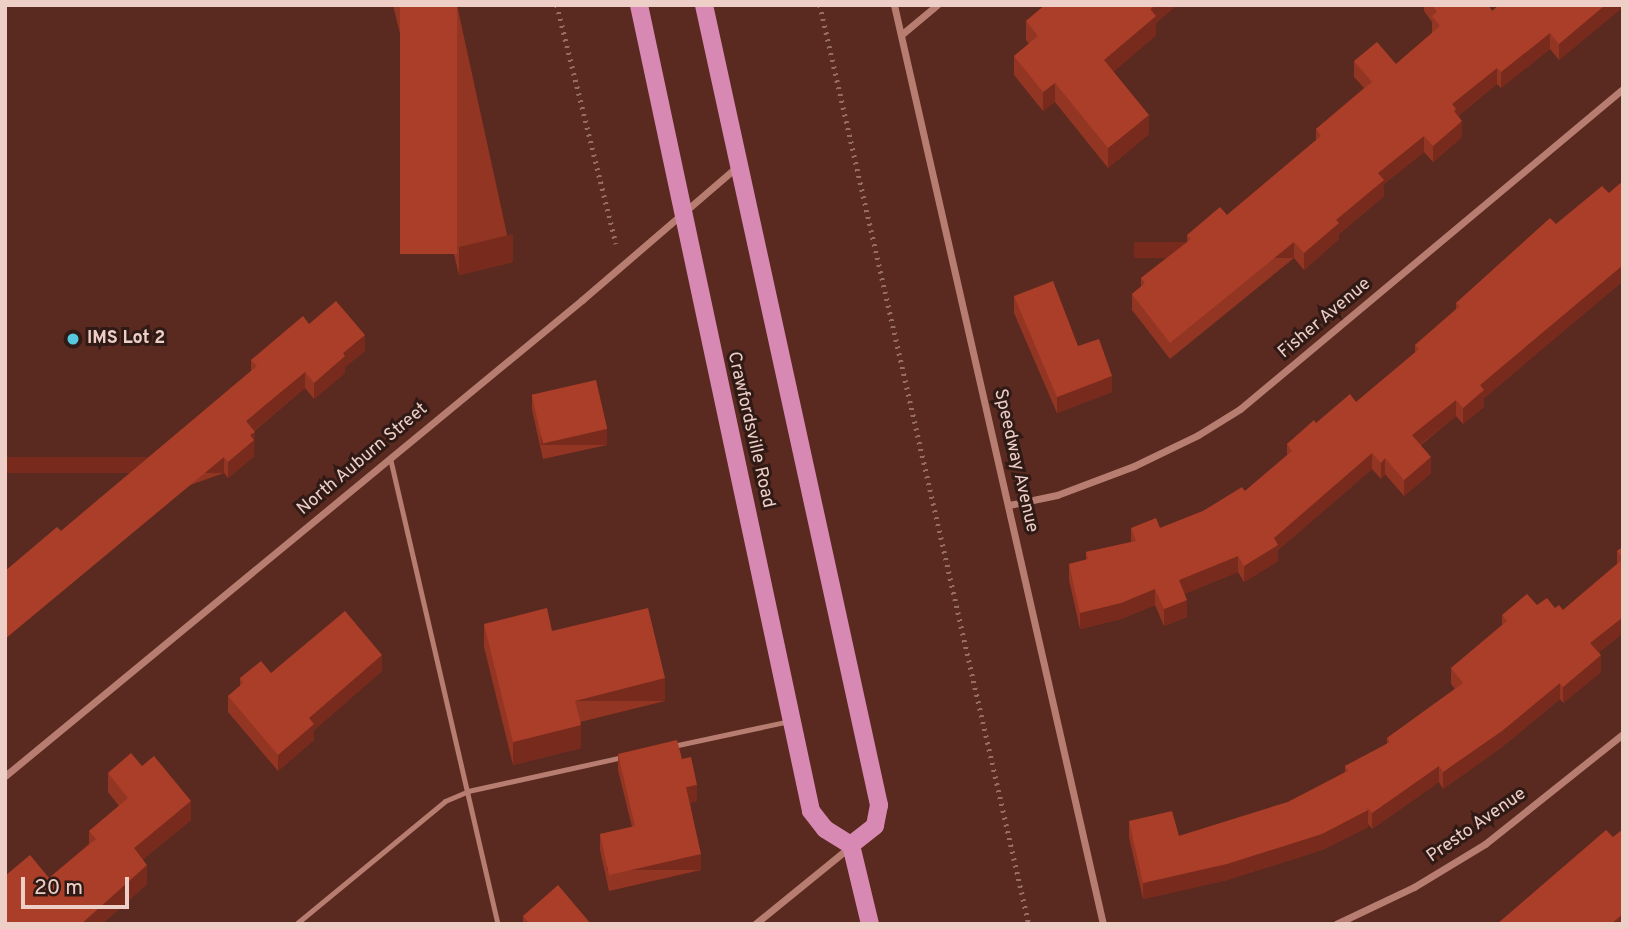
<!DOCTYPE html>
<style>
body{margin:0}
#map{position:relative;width:1628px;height:929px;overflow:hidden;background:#5a291f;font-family:Overpass,sans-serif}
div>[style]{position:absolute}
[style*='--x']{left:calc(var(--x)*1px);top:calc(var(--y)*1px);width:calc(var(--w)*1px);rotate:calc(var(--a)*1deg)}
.path>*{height:4.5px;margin-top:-2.25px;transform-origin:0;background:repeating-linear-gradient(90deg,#966d64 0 2px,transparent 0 7px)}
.lane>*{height:5px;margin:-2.5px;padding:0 2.5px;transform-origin:2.5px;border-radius:2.5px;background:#b67d70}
.street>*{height:7px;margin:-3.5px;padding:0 3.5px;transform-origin:3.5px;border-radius:3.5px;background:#b67d70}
.primary>*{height:18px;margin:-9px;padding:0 9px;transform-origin:9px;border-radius:9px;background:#d889b3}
.wall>*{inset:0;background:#933523}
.shaded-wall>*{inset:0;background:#782b1d;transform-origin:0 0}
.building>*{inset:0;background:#ab3e29;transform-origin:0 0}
.dots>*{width:19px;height:19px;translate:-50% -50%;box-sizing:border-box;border:4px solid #301a15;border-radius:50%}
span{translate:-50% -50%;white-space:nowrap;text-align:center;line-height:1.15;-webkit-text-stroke:6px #301a15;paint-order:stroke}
.street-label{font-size:18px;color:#eecfc8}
.poi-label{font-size:18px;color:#eecfc8;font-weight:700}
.left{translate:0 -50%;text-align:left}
.frame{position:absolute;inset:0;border:7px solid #eecfc8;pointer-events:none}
.scale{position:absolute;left:21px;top:877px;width:108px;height:32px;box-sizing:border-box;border:4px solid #eecfc8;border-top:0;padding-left:9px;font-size:21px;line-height:24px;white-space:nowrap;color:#eecfc8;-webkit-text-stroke:5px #301a15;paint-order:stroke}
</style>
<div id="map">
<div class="path">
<i style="--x:557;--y:5;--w:246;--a:76.1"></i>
<i style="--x:820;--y:5;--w:942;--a:77.19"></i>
</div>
<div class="lane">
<i style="--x:390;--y:458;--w:478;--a:77"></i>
<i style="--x:673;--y:746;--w:120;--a:-12.1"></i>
<i style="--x:296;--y:924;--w:193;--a:-39.5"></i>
<i style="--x:445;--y:801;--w:25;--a:-23"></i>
<i style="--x:468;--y:791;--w:159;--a:-12.4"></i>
</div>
<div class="street">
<i style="--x:894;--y:5;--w:942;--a:77.19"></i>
<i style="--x:901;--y:35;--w:47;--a:-39.8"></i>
<i style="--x:1009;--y:505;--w:49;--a:-11.8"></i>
<i style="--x:1057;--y:495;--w:82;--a:-20.6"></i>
<i style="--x:1134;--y:466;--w:71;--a:-25.8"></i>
<i style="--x:1198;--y:435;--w:49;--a:-31.8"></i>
<i style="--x:1240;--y:409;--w:499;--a:-39.9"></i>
<i style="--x:5;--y:776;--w:748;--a:-39.52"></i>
<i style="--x:582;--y:300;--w:206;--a:-40.7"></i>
<i style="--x:755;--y:924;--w:124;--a:-39.1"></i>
<i style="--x:1336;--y:924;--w:86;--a:-25.4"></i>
<i style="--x:1414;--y:887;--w:83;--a:-31.2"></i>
<i style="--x:1485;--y:844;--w:176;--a:-38.6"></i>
</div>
<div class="primary">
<i style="--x:639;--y:5;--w:824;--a:77.95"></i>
<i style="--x:811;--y:811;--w:23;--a:52"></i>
<i style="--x:825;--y:829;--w:31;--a:32"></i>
<i style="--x:851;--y:845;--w:81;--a:76.5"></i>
<i style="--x:704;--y:5;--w:819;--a:77.66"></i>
<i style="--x:879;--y:805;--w:21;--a:101"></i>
<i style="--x:875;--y:826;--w:31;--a:142"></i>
</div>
<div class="wall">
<i style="clip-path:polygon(393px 5px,457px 5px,513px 262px,459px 275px)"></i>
<i style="clip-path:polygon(1045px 5px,1177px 5px,1156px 23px,1156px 35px,1113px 72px,1149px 134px,1108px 168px,1055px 102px,1043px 111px,1014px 75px,1014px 56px,1029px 44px,1026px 40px,1026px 21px)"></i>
<i style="clip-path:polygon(1424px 5px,1488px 5px,1492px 11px,1623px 5px,1623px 7px,1559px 60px,1550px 49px,1501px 88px,1497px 84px,1458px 116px,1462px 137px,1433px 162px,1424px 152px,1384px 184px,1384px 196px,1339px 234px,1339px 239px,1304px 270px,1294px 258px,1170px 359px,1132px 310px,1132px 294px,1141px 287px,1141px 278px,1187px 242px,1187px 235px,1227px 215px,1316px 140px,1316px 129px,1364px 88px,1354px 77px,1354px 61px,1396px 64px,1432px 33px,1432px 22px,1424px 11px)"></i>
<i style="clip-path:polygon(1623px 181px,1623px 281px,1484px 398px,1484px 407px,1463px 424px,1456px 416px,1421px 445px,1431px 473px,1404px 496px,1385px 474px,1381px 479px,1372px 469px,1278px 550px,1278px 561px,1244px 582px,1238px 572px,1184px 594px,1187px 617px,1164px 626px,1155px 605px,1121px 619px,1080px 629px,1069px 580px,1069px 564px,1086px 560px,1086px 552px,1131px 542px,1131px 528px,1160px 528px,1203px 511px,1245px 491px,1287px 455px,1287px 444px,1316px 423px,1356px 402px,1415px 353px,1415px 345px,1456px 309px,1456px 303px,1556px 224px,1609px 193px)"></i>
<i style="clip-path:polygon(1014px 296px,1078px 346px,1112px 392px,1057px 413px,1014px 313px)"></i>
<i style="clip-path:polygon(309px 324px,365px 351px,345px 367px,345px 373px,314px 399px,305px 388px,254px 431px,254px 456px,228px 478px,224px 473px,61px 531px,251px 371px,251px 360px)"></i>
<i style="clip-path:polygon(532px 394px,607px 445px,543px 459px,532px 410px)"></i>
<i style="clip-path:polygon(1623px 547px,1623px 633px,1598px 653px,1601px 672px,1563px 703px,1560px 699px,1502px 747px,1443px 789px,1439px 782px,1372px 829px,1368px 824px,1368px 827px,1322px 850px,1227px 880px,1143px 899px,1129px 837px,1129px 821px,1179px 836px,1288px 802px,1345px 772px,1345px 766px,1387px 744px,1387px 738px,1455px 689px,1451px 684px,1451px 668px,1502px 625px,1502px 615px,1537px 605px,1563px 610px,1617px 564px,1617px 551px)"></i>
<i style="clip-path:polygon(484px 624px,552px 631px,665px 701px,580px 722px,581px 748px,513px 765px,484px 647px)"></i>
<i style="clip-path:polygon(382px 671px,314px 730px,314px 740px,278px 771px,228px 712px,228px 696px,240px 686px,240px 678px,271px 673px)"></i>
<i style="clip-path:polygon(618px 754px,682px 759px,697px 801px,690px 803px,701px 870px,609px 891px,600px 850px,600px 834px,632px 827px,618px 770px)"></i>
<i style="clip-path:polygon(108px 773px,191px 820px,143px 859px,147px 884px,102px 924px,5px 924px,49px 878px,89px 844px,89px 831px,119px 806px,108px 792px)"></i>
<i style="clip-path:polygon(523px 916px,591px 924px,523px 924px)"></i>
</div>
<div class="shaded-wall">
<i style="clip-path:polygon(1155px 5px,1177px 5px,1156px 23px,1156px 35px,1104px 80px,1104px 60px)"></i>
<i style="clip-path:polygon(1605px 5px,1623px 5px,1623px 7px,1559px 60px,1559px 44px)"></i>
<i style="clip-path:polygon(1550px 33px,1550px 49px,1501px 88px,1501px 72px)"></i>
<i style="clip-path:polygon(1497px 68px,1497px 84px,1456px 117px,1454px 127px,1452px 104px)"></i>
<i style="clip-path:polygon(1055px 83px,1055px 102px,1043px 111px,1043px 92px)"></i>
<i style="clip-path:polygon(1149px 115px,1149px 134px,1108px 168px,1108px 148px)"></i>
<i style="clip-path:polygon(1462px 121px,1462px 137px,1433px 162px,1433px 146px)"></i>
<i style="clip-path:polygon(1424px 136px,1424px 152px,1384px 184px,1384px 196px,1339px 234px,1339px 239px,1304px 270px,1304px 253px,1378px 173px)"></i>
<i style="clip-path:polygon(513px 234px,513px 262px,459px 275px,459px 247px)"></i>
<i style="left:1294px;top:242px;width:16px;height:160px;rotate:90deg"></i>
<i style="clip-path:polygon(1623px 265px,1623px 281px,1484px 398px,1484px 407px,1463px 424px,1463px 408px,1480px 385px)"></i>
<i style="clip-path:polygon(365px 335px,365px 351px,345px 367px,345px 373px,314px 399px,314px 383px,343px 353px)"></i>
<i style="clip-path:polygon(305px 372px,305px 388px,246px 437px,246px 421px)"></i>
<i style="clip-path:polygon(1112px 376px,1112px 392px,1057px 413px,1057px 397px)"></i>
<i style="clip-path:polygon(1456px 400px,1456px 416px,1412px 451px,1412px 435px)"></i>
<i style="left:607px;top:429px;width:16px;height:66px;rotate:90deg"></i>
<i style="clip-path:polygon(255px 432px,254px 456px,228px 478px,228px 462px,250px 435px)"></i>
<i style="clip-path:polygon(1372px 453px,1372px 469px,1278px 550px,1278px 561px,1244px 582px,1244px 566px,1274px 538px)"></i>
<i style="left:224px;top:457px;width:16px;height:285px;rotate:90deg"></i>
<i style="clip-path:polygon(1431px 457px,1431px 473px,1404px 496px,1404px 480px)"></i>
<i style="clip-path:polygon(1385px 458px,1385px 474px,1381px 479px,1381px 463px)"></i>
<i style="clip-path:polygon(1238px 556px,1238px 572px,1179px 596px,1179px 580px)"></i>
<i style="clip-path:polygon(1155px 589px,1155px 605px,1121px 619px,1080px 629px,1080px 613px)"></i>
<i style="clip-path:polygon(1187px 600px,1187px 617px,1164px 626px,1164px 609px)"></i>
<i style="clip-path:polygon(1623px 617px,1623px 633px,1590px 659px,1590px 643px)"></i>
<i style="clip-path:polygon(382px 655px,382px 671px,314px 730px,314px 740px,278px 771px,278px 755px,309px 718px)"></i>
<i style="clip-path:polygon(1601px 655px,1601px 672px,1563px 703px,1563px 687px)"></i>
<i style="left:665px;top:678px;width:23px;height:93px;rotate:90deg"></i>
<i style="clip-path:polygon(1560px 683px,1560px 699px,1502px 747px,1443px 789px,1443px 772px)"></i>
<i style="clip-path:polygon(581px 725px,581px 748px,513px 765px,513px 742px)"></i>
<i style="clip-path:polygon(1439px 766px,1439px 782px,1372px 829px,1372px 813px)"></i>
<i style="clip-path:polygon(697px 785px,697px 801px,686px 804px,686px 787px)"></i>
<i style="clip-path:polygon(191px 801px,191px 820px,134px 867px,134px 848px)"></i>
<i style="clip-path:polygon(1368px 810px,1368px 827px,1322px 850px,1227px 880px,1143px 899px,1143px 883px)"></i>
<i style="left:701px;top:854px;width:16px;height:94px;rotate:90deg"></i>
<i style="clip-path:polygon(147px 865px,147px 884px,102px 924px,81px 924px)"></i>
<i style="clip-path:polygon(1623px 914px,1623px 924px,1611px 924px)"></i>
</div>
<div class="building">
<i style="left:400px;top:5px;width:57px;height:249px"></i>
<i style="clip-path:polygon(1045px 5px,1155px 5px,1150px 9px,1156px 16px,1104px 60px,1149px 115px,1108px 148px,1055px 83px,1043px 92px,1014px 56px,1038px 36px,1026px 21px)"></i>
<i style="clip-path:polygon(1432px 5px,1488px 5px,1492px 11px,1499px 5px,1605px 5px,1559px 44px,1550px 33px,1501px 72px,1497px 68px,1452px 104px,1456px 109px,1454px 111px,1462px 121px,1433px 146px,1424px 136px,1378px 173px,1384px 180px,1336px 220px,1339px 223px,1304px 253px,1294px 242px,1170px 343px,1132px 294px,1145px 283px,1141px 278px,1191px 239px,1187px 235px,1220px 207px,1227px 215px,1321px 136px,1316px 129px,1372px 82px,1354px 61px,1377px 42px,1396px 64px,1440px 26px,1432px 16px,1437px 12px)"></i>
<i style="clip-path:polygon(1623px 181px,1623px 265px,1480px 385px,1484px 390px,1463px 408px,1456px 400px,1412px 435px,1431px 457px,1404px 480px,1385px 458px,1381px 463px,1372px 453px,1274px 538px,1278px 545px,1244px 566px,1238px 556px,1179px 580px,1187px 600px,1164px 609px,1155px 589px,1121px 603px,1080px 613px,1069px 564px,1088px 559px,1086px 552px,1136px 541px,1131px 528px,1156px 518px,1160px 528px,1203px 511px,1242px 487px,1245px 491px,1292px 451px,1287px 444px,1314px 420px,1316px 423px,1350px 394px,1356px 402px,1419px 349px,1415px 345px,1460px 306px,1456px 303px,1550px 218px,1556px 224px,1602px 186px,1609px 193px)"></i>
<i style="clip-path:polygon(1053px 281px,1078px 346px,1099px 339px,1112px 376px,1057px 397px,1014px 296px)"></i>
<i style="clip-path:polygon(336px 301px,365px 335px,343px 353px,345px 356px,314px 383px,305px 372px,246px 421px,255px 432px,250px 435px,254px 440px,228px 462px,224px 457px,5px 639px,5px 571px,57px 527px,61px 531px,257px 366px,251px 360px,303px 316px,309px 324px)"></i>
<i style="left:596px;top:380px;width:50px;height:66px;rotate:77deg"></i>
<i style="clip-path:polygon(1623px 547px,1623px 558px,1617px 551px)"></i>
<i style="clip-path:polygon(1623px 559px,1623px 617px,1590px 643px,1601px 655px,1563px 687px,1560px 683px,1502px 731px,1443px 772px,1439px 766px,1372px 813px,1366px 806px,1368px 810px,1322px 834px,1227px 864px,1143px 883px,1129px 821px,1172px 811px,1179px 836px,1288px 802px,1348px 771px,1345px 766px,1390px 742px,1387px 738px,1463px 683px,1451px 668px,1507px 621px,1502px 615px,1527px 594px,1537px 605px,1547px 598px,1555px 608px,1559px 605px,1563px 610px)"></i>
<i style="clip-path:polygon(547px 608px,552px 631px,648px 608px,665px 678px,575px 701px,581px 725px,513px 742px,484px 624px)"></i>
<i style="clip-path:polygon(345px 611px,382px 655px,309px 718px,314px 724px,278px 755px,228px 696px,243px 683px,240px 678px,261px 661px,271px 673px)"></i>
<i style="clip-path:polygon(677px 740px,682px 759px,691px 757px,697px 785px,686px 787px,701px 854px,609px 875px,600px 834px,635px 826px,618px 754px)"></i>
<i style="clip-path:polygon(131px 753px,142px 766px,154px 756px,191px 801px,134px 848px,147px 865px,81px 924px,5px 924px,5px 876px,30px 855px,49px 878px,96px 839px,89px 831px,128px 798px,108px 773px)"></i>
<i style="clip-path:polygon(1623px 829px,1623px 914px,1611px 924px,1497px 924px,1606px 830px,1613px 837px)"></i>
<i style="clip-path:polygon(558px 885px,591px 924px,530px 924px,523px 916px)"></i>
</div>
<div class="dots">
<i style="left:73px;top:339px;background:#56c9e0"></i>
</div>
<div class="street-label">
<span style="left:1325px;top:319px;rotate:-40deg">Fisher Avenue</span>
<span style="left:750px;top:430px;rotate:77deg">Crawfordsville Road</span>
<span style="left:363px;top:460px;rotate:-40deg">North Auburn Street</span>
<span style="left:1015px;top:461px;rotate:77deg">Speedway Avenue</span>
<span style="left:1477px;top:826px;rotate:-35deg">Presto Avenue</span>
</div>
<div class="poi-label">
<span class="left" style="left:87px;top:339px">IMS Lot 2</span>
</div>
<div class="frame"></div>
<div class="scale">20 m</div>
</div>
